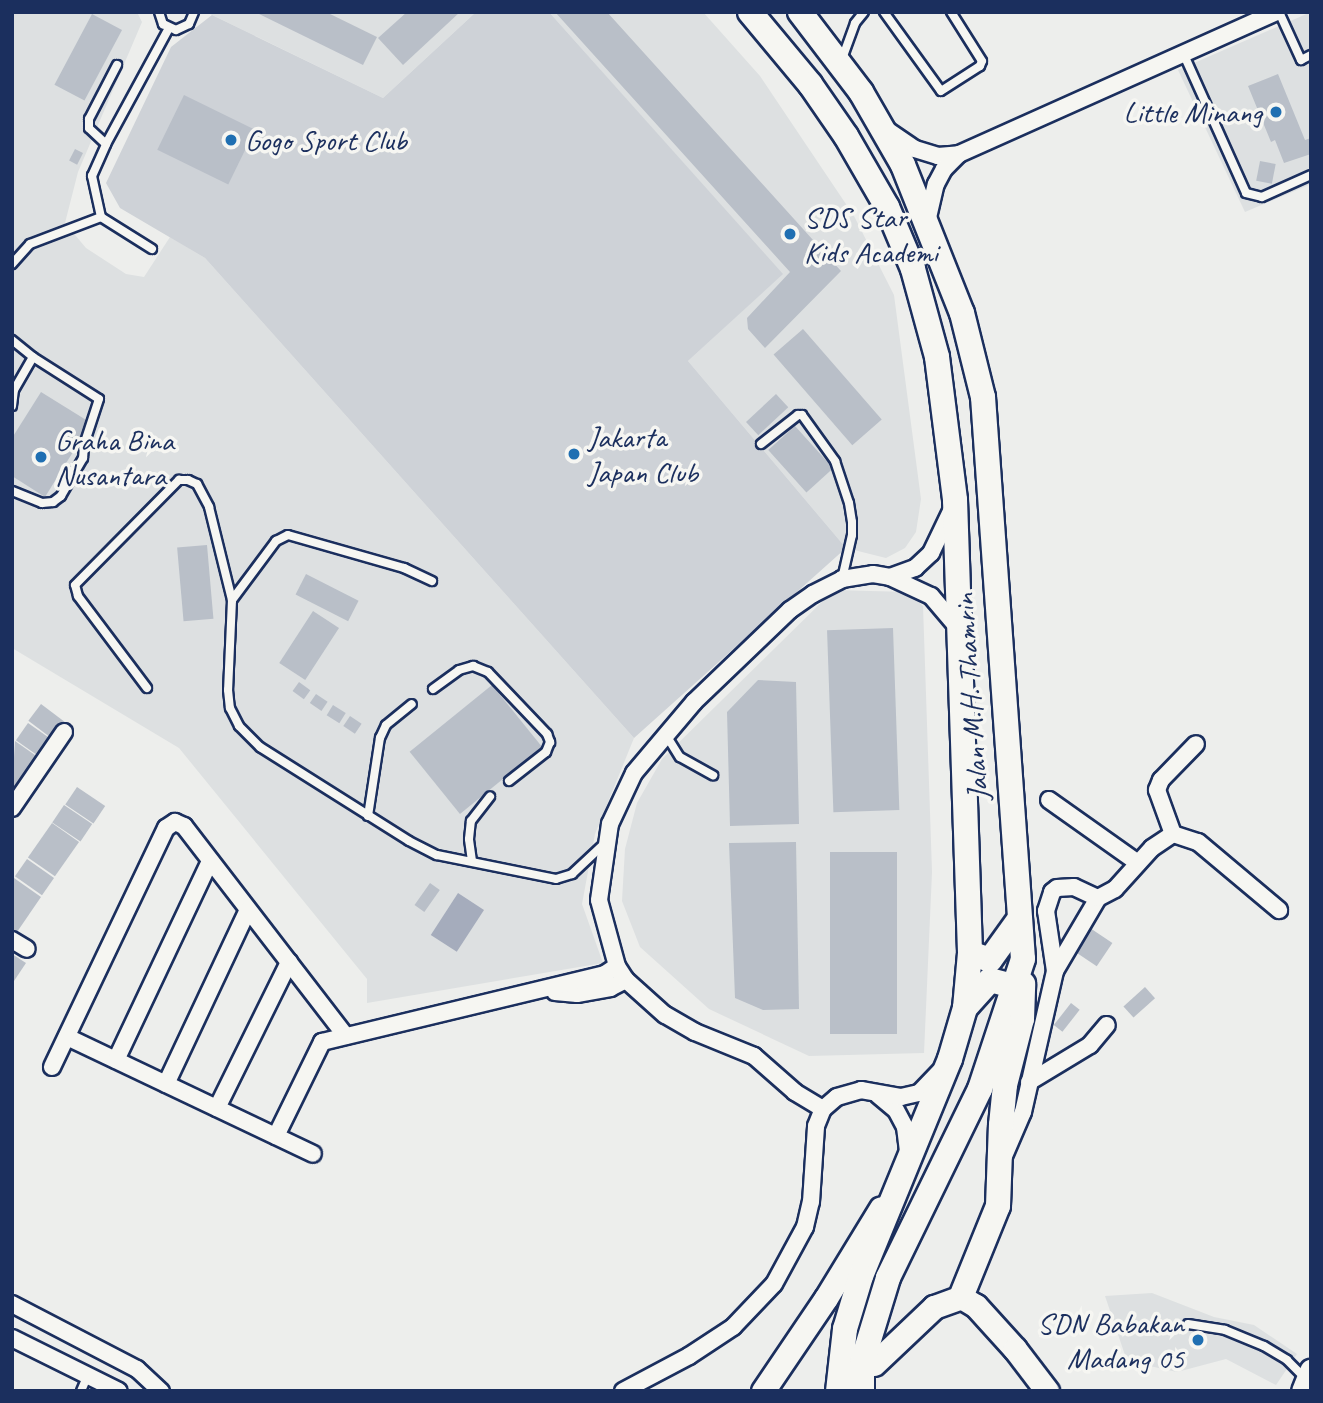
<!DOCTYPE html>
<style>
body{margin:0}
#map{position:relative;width:1323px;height:1403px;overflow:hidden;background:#edeeec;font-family:Caveat,sans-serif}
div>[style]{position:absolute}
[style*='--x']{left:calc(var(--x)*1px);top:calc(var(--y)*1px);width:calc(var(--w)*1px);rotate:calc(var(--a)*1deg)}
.built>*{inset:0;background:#dde0e1}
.green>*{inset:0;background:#ced2d7}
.water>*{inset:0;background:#a5acbc;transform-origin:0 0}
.building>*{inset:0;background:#b9bfc8;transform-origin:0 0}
.roads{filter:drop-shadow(2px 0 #1b2f5e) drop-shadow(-2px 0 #1b2f5e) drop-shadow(0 2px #1b2f5e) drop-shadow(0 -2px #1b2f5e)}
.service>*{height:8px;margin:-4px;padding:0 4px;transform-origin:4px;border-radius:4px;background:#f6f6f2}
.minor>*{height:16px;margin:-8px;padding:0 8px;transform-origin:8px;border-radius:8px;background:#f6f6f2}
.secondary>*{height:23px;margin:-11.5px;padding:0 11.5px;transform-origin:11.5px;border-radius:11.5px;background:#f6f6f2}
.primary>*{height:24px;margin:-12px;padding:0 12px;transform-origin:12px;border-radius:12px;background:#f6f6f2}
.dots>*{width:19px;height:19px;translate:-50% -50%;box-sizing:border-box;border:4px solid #f6f6f2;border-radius:50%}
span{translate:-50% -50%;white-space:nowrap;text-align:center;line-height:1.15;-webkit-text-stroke:7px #f6f6f2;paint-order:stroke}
.poi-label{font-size:30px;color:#1b2f5e}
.right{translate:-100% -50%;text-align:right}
.left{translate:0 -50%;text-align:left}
.street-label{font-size:30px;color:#1b2f5e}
.frame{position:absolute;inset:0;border:14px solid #1b2f5e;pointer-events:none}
</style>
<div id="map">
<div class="built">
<i style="clip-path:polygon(12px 12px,137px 12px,142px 22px,78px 172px,65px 223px,86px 248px,126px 274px,144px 277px,170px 237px,205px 258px,634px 738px,595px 834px,582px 904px,603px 963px,367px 1003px,367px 979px,179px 748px,12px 648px)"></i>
<i style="clip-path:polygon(206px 12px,476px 12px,383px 98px)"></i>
<i style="clip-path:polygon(549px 12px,703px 12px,760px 76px,854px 216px,894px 295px,921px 499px,916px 532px,905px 548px,886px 558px,846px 548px,688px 361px,782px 274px)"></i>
<i style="clip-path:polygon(1311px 12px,1311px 184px,1245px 212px,1178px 70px)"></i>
<i style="clip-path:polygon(834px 590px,908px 592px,923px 606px,932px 872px,924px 1053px,809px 1056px,709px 1009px,640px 947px,622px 901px,625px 849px,637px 803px,662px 759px)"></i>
<i style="clip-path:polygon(1152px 1293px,1214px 1317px,1254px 1325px,1297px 1354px,1276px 1385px,1226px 1359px,1177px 1372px,1127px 1361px,1105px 1296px)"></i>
</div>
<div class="green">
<i style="clip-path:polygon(476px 12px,549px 12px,783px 274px,688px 361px,846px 548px,634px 738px,205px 258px,120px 208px,106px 183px,171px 47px,212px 15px,383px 98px)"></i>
</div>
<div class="water">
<i style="left:458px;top:893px;width:31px;height:50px;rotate:33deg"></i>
</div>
<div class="building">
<i style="clip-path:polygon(255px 12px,326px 12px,377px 37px,363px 65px)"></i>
<i style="clip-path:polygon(407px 12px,460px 12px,403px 65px,378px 38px)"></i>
<i style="clip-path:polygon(555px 12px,607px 12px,841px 271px,765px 348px,748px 329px,747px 318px,790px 272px)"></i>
<i style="left:92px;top:14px;width:34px;height:80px;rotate:28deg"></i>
<i style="clip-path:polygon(1278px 74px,1305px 140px,1311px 138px,1311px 154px,1284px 163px,1275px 140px,1271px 142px,1248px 86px)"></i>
<i style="left:184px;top:95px;width:79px;height:61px;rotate:26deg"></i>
<i style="left:75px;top:149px;width:9px;height:13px;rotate:27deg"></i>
<i style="left:1260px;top:161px;width:16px;height:20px;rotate:11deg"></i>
<i style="left:803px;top:329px;width:120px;height:39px;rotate:49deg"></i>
<i style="clip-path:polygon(41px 392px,91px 423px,45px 497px,12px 476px,12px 438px)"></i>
<i style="left:776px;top:394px;width:18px;height:41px;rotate:47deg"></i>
<i style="left:795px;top:426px;width:57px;height:36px;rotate:48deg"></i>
<i style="left:207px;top:545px;width:74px;height:30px;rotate:85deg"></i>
<i style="left:306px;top:574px;width:59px;height:23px;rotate:27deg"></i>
<i style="left:313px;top:611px;width:31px;height:62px;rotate:33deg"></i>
<i style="left:893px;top:628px;width:182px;height:66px;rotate:88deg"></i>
<i style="clip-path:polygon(758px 680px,796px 682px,799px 824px,730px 826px,727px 712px)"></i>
<i style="left:299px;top:682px;width:14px;height:11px;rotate:36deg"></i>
<i style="left:492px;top:685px;width:80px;height:106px;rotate:51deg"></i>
<i style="left:316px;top:694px;width:14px;height:11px;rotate:34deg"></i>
<i style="left:41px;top:704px;width:34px;height:21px;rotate:37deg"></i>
<i style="left:333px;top:705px;width:15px;height:12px;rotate:32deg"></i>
<i style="left:350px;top:716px;width:14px;height:12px;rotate:34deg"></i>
<i style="left:28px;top:723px;width:33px;height:21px;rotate:35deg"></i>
<i style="clip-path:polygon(15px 741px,42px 760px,19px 796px,12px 791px)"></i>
<i style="left:77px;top:787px;width:34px;height:21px;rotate:34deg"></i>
<i style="left:64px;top:805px;width:34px;height:21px;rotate:34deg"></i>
<i style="left:52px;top:823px;width:33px;height:42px;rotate:35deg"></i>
<i style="clip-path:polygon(796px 842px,799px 1009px,763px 1010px,735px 998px,729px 843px)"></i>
<i style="left:830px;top:852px;width:67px;height:182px"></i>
<i style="left:27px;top:859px;width:33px;height:21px;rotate:35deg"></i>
<i style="clip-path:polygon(14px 878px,41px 897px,17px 932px,12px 929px)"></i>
<i style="left:430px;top:883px;width:12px;height:27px;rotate:35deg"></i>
<i style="left:1090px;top:928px;width:27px;height:28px;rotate:34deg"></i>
<i style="clip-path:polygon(12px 954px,26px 963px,12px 984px)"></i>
<i style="left:1145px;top:987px;width:15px;height:29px;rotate:48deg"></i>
<i style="left:1071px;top:1003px;width:11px;height:28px;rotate:38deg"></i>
</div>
<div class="roads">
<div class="service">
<i style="--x:159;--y:12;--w:13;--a:72"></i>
<i style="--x:163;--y:24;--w:14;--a:25"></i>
<i style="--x:176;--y:30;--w:14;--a:-25"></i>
<i style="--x:189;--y:24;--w:13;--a:-67"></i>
<i style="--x:884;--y:12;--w:97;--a:54.2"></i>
<i style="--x:941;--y:91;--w:46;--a:-32.7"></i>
<i style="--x:980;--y:66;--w:5;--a:-68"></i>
<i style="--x:982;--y:61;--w:58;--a:-122.3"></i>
<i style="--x:1279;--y:12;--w:53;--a:65.4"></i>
<i style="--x:1301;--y:60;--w:11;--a:-27"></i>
<i style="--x:1184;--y:55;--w:151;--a:65.8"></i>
<i style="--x:1246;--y:193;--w:16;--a:14"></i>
<i style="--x:1262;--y:197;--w:54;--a:-24.2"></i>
<i style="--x:842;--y:59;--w:38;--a:-70"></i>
<i style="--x:855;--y:23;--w:14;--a:-51"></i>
<i style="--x:106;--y:144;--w:23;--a:-137"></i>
<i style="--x:89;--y:128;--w:9;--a:-90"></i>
<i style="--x:89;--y:119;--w:61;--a:-62.6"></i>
<i style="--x:152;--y:249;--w:60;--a:-147.9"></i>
<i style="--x:101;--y:217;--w:42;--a:-102.4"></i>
<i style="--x:92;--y:176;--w:35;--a:-66"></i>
<i style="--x:106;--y:144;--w:132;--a:-61.5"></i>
<i style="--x:12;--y:264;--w:27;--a:-48"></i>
<i style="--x:30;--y:244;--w:76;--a:-20.8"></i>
<i style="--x:12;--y:340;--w:27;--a:39"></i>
<i style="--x:33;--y:357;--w:78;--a:32.5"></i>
<i style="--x:99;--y:399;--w:48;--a:108.1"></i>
<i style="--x:84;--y:445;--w:13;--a:94"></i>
<i style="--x:83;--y:458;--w:44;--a:120.1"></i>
<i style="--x:61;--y:496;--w:10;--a:143"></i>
<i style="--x:53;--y:502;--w:11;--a:175"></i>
<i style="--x:42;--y:503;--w:32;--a:-158"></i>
<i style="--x:12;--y:406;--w:16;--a:-83"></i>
<i style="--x:14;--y:390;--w:38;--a:-60"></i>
<i style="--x:761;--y:444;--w:47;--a:-38.1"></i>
<i style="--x:798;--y:415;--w:4;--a:0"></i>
<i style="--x:802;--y:415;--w:57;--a:54.3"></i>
<i style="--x:835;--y:461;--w:44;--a:71.6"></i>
<i style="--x:849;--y:503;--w:19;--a:81"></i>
<i style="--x:852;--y:522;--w:13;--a:90"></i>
<i style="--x:852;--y:535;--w:45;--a:102.8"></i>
<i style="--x:232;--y:600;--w:74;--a:-53.3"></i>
<i style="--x:276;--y:541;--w:13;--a:-27"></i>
<i style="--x:288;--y:535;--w:121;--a:15.9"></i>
<i style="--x:404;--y:568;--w:31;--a:25"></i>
<i style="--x:147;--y:688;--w:115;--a:-126.9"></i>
<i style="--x:78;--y:596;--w:11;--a:-105"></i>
<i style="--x:75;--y:585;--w:148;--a:-45.3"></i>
<i style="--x:179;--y:480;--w:9;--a:0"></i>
<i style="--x:188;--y:480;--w:10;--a:24"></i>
<i style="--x:197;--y:484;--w:26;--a:62"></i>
<i style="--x:209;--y:507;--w:96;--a:76.1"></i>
<i style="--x:232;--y:600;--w:90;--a:92.5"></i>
<i style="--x:228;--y:690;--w:18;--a:84"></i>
<i style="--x:230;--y:708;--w:20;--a:63"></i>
<i style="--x:239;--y:726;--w:30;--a:45"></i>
<i style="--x:260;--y:747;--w:176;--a:32.2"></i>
<i style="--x:409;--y:841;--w:31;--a:27"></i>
<i style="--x:437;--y:855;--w:121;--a:11.4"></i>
<i style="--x:556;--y:879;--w:17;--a:-17"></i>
<i style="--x:572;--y:874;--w:44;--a:-43.2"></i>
<i style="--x:433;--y:689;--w:32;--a:-36"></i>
<i style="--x:459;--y:670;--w:15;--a:-16"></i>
<i style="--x:473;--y:666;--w:16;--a:22"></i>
<i style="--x:488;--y:672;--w:86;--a:46.4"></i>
<i style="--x:547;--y:734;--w:9;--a:69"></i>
<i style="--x:550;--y:742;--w:11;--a:112"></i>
<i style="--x:546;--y:752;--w:47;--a:141.9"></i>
<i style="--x:666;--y:735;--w:26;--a:58"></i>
<i style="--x:680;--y:757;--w:38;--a:29"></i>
<i style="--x:368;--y:816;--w:79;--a:-81.3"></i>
<i style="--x:380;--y:738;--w:14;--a:-65"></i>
<i style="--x:386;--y:725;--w:33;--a:-39"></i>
<i style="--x:472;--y:861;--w:22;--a:-98"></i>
<i style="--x:469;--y:839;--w:18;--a:-84"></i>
<i style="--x:471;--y:821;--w:31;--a:-52"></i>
<i style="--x:1188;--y:1324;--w:37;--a:9"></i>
<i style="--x:1225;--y:1330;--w:42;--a:22.3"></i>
<i style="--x:1264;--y:1346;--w:27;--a:31"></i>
<i style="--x:1287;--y:1360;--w:24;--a:45"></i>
<i style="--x:81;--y:1391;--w:15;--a:-67"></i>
</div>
<div class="minor">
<i style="--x:887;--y:130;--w:34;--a:34"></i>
<i style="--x:915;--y:149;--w:24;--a:17"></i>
<i style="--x:938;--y:156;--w:21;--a:-5"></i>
<i style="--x:959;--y:154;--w:348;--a:-24.1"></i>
<i style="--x:927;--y:222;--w:39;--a:-77"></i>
<i style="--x:936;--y:184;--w:17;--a:-62"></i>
<i style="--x:944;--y:169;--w:21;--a:-45"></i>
<i style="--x:890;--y:577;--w:27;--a:-20"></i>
<i style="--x:915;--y:568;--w:22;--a:-43"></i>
<i style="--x:931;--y:553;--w:47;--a:-64.5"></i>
<i style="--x:1049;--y:800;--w:109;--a:35.3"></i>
<i style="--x:12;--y:808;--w:92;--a:-55.6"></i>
<i style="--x:1173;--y:834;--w:47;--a:-110"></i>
<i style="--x:1157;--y:790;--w:11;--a:-68"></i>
<i style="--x:1161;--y:780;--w:50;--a:-45.8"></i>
<i style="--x:12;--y:940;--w:17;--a:31"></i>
<i style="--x:1055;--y:971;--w:85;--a:-59.5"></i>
<i style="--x:555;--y:992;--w:22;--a:5"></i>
<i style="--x:577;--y:994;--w:34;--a:-10"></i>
<i style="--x:610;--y:988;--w:18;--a:-27"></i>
<i style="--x:67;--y:1037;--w:272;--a:25.4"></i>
<i style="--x:116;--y:1060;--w:220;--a:-64.7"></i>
<i style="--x:52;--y:1067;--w:265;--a:-64.5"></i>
<i style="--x:166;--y:828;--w:11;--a:-34"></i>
<i style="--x:175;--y:822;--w:10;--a:24"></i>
<i style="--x:184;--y:826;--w:265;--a:52.4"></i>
<i style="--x:1029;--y:1082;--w:71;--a:-31.2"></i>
<i style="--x:1090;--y:1045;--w:26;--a:-50"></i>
<i style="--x:166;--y:1084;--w:192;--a:-64.8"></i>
<i style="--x:878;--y:1095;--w:23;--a:40"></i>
<i style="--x:896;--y:1110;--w:19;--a:62"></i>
<i style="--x:905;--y:1127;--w:26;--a:83"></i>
<i style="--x:217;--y:1108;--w:163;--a:-63.7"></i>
<i style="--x:823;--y:1109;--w:33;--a:-149"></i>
<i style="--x:795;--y:1092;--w:55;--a:-138.7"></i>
<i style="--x:754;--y:1056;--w:64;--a:-157.9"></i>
<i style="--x:695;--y:1032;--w:34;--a:-150"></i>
<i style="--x:665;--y:1015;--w:52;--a:-138.1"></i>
<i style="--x:626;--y:980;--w:17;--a:-123"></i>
<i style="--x:617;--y:966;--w:68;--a:-105.3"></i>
<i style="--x:599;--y:900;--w:77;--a:-81.8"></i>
<i style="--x:610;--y:824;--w:56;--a:-64.8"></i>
<i style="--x:634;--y:773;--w:93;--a:-49.8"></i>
<i style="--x:694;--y:702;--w:133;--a:-43.8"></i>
<i style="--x:790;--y:610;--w:28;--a:-35"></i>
<i style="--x:813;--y:594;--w:33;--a:-27"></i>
<i style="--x:842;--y:579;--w:31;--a:-9"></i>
<i style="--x:873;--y:574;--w:17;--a:10"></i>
<i style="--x:890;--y:577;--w:45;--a:24.9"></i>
<i style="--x:931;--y:596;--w:43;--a:49.7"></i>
<i style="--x:276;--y:1136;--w:105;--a:-63.9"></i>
<i style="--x:322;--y:1042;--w:291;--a:-13.5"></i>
<i style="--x:605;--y:974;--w:14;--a:-34"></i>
<i style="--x:1004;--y:1156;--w:48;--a:-66.6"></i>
<i style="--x:1023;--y:1112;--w:145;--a:-77.2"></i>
<i style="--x:1055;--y:971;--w:61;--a:-98.5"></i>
<i style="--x:1046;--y:911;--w:20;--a:-72"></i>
<i style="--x:1052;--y:892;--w:6;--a:-39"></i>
<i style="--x:1057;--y:888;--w:17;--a:-3"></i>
<i style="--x:1074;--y:887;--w:26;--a:25"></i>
<i style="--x:1098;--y:898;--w:19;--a:-28"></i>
<i style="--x:1115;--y:889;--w:55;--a:-47.9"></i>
<i style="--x:1152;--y:848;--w:25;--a:-34"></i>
<i style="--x:1173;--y:834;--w:26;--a:18"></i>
<i style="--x:1198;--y:842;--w:106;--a:40"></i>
<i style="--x:12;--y:1304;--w:141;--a:27.5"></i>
<i style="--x:137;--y:1369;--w:33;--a:43"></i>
<i style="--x:12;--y:1338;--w:119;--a:26.4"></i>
<i style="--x:623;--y:1391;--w:75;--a:-27.9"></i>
<i style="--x:689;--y:1356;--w:53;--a:-33.4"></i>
<i style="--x:733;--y:1327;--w:59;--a:-46.4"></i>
<i style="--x:774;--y:1284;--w:65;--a:-61.5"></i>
<i style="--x:805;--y:1227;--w:26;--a:-77"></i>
<i style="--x:811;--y:1202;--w:76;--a:-86.2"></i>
<i style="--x:816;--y:1126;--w:18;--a:-68"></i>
<i style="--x:823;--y:1109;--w:18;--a:-41"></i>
<i style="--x:837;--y:1097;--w:25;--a:-16"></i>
<i style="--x:861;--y:1090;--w:41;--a:9.9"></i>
<i style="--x:901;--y:1097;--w:18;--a:-13"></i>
<i style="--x:919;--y:1093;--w:30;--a:-46"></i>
</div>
<div class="secondary">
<i style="--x:874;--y:1364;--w:83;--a:-43.5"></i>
<i style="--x:934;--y:1307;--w:29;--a:-20"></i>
<i style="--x:961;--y:1297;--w:17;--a:31"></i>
<i style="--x:976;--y:1306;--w:58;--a:47.8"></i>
<i style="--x:1015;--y:1349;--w:53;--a:52.7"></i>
<i style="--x:763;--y:1391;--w:112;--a:-55.9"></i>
<i style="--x:826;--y:1298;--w:105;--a:-58.6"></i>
<i style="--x:1303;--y:1391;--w:22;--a:-68"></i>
</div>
<div class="primary">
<i style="--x:750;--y:12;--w:94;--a:50.2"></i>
<i style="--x:810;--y:84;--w:63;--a:55.3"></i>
<i style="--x:846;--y:136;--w:82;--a:60"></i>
<i style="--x:887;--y:207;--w:67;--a:67.2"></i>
<i style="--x:913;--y:269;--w:91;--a:74.7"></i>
<i style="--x:937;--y:357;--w:144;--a:82.8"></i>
<i style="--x:955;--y:500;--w:453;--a:88.1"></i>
<i style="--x:970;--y:953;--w:55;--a:95.2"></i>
<i style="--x:965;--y:1008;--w:53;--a:106.4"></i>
<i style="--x:950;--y:1059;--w:235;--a:112.3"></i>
<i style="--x:861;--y:1276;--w:55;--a:106.8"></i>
<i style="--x:845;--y:1329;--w:62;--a:96.4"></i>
<i style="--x:800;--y:12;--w:101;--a:52.7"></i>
<i style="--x:861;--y:92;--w:84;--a:60.1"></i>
<i style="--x:903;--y:165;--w:159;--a:68.3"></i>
<i style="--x:962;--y:313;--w:87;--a:76"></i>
<i style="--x:983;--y:397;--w:563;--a:85.93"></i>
<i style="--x:1023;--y:959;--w:137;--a:108.3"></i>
<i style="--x:980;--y:1089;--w:210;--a:116"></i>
<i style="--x:888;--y:1278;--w:89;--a:107"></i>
<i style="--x:862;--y:1363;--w:28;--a:90"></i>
<i style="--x:970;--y:953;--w:21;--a:19"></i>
<i style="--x:990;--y:960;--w:48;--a:-54.3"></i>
<i style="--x:965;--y:1008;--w:38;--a:-48"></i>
<i style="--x:990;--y:980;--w:24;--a:15"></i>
<i style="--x:961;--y:1297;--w:98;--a:-67.9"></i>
<i style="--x:998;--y:1206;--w:81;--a:-87.9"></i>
<i style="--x:1001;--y:1125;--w:40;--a:-84.3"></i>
<i style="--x:1005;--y:1085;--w:68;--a:-75.6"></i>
<i style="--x:1022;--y:1019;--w:35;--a:-88"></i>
</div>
</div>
<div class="dots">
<i style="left:1276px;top:112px;background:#1f6fb2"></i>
<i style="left:231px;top:140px;background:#1f6fb2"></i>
<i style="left:790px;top:234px;background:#1f6fb2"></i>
<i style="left:574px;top:454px;background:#1f6fb2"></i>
<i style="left:41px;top:457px;background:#1f6fb2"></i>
<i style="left:1198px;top:1340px;background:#1f6fb2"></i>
</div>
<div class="poi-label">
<span class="right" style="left:1262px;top:112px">Little Minang</span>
<span class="left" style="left:245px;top:140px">Gogo Sport Club</span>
<span class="left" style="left:804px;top:234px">SDS Star<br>Kids Academi</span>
<span class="left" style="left:588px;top:454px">Jakarta<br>Japan Club</span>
<span class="left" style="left:55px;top:457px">Graha Bina<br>Nusantara</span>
<span class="right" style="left:1184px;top:1340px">SDN Babakan<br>Madang 05</span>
</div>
<div class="street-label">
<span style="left:971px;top:697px;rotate:-94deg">Jalan M.H. Thamrin</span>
</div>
<div class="frame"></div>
</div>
